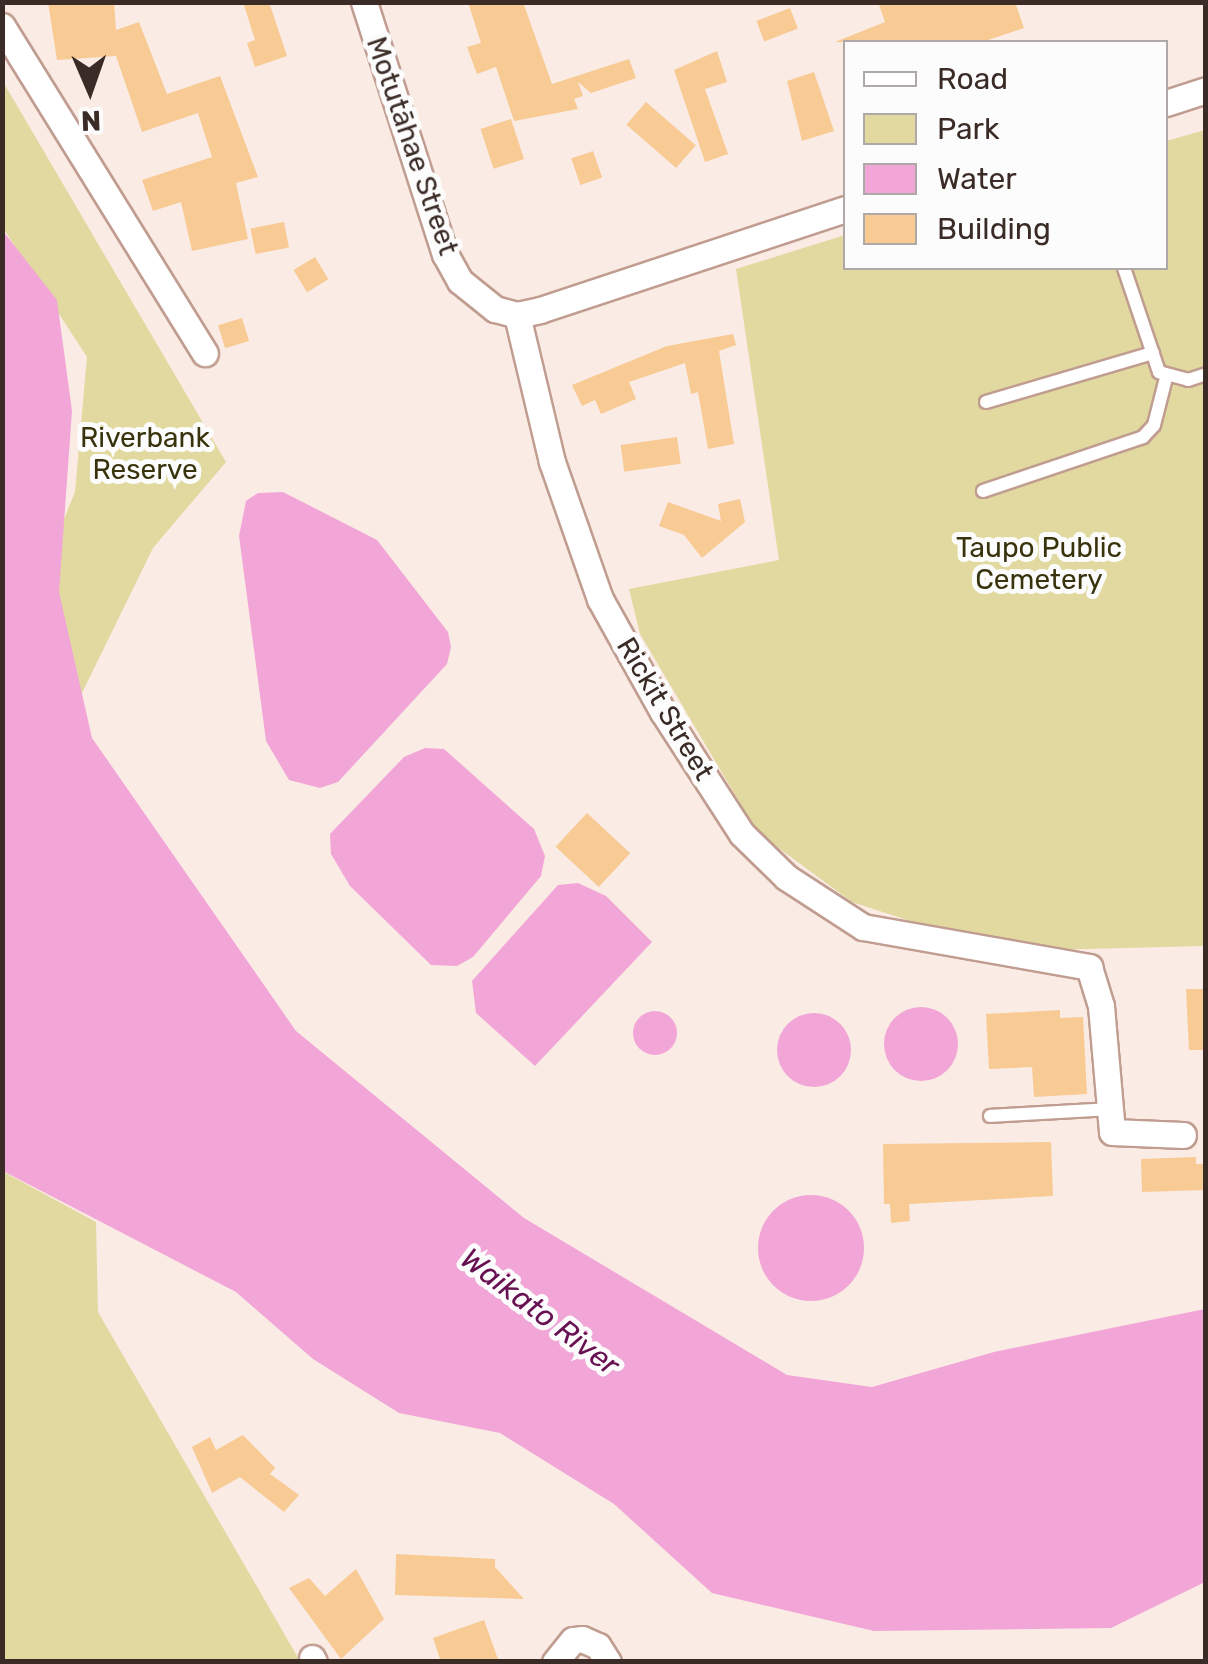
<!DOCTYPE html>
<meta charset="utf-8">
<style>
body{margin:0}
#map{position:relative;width:1208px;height:1664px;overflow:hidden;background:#fbebe5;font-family:Rubik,sans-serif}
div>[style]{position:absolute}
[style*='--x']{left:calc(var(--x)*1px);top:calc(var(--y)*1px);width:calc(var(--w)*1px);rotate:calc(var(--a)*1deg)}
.green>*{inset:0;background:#e1d99f}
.water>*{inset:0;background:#f1a6d7}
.round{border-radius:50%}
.building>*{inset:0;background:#f8ca94;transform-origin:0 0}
.roads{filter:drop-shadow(2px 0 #c09d90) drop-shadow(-2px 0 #c09d90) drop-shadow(0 2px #c09d90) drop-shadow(0 -2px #c09d90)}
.service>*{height:12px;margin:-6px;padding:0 6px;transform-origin:6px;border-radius:6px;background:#fff}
.minor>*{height:25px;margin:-12.5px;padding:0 12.5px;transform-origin:12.5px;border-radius:12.5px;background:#fff}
span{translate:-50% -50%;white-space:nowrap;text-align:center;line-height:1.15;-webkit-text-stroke:10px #fcfcfc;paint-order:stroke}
.street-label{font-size:28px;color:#3a2b26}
.park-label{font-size:28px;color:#39330d}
.water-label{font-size:30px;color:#671052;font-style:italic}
.frame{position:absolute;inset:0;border:5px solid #3a2b26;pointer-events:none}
.legend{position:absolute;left:843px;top:40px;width:325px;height:230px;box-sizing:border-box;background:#fcfcfc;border:2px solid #aea8a6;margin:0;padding:12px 18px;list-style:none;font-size:30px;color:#3a2b26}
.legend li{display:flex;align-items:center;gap:20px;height:50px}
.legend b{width:50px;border:2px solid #aea8a6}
.north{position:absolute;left:40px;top:40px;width:100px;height:100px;-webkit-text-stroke:8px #fcfcfc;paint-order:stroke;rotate:178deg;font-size:28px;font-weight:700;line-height:40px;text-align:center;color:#3a2b26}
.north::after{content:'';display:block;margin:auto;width:35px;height:45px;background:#3a2b26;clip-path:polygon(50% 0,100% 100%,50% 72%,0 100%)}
</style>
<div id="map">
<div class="green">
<i style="clip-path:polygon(2px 80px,226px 462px,153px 548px,80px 697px,49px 556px,75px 492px,87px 357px,3px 228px)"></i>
<i style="clip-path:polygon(1205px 130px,1205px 946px,1002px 951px,852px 902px,757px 832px,640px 634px,629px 589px,779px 560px,736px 269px,845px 235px,846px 268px,1166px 268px,1166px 141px)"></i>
<i style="clip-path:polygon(2px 1171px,96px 1222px,98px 1312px,300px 1661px,3px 1661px)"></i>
</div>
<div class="water">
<i style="clip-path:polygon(3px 231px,57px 300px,72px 411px,59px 592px,92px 738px,296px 1031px,524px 1218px,787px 1375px,872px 1387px,994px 1352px,1205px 1309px,1205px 1582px,1111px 1628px,874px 1631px,712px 1593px,614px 1504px,500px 1433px,399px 1413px,313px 1359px,236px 1292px,3px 1171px)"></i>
<i style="clip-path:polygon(283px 492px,377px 540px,448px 632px,451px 647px,447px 664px,338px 782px,320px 788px,289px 780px,266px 741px,239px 536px,246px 501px,258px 493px)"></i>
<i style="clip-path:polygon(425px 748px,444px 749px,534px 829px,545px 856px,541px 876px,473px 957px,457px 966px,431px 965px,350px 886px,331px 854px,330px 834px,404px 757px)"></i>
<i style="clip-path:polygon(578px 883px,606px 896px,652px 942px,535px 1066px,476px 1013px,472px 981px,558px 885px)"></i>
<i class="round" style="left:884px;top:1007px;width:74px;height:74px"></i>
<i class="round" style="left:633px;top:1011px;width:44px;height:44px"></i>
<i class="round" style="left:777px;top:1013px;width:74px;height:74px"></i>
<i class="round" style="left:758px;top:1195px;width:106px;height:106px"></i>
</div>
<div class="building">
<i style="clip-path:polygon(48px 2px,114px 2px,116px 30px,139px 22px,167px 94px,220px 76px,258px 177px,236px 183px,248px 239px,192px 251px,181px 202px,153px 211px,142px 180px,212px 157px,198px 113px,142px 132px,116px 56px,57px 60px)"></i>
<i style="clip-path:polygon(243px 2px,269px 2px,287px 56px,255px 67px,247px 43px,255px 40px)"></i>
<i style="clip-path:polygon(468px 2px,523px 2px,552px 84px,629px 59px,636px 78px,591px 93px,578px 82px,583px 96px,574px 99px,578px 109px,514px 121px,496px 67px,477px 74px,467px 47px,481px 43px)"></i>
<i style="clip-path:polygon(878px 2px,1015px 2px,1024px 28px,982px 42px,835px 42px,885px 22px)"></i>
<i style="left:790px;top:8px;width:22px;height:36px;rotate:69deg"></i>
<i style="clip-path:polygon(717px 51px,727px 82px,705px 89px,728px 154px,705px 162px,674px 70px)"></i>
<i style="clip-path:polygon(814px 72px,834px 131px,802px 141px,787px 81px)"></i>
<i style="left:646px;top:102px;width:66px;height:30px;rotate:41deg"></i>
<i style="left:511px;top:119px;width:42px;height:32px;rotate:72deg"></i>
<i style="left:593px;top:151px;width:28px;height:23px;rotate:71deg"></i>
<i style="left:284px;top:222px;width:26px;height:34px;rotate:79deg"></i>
<i style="left:315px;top:257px;width:26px;height:25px;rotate:59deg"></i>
<i style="left:242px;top:318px;width:24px;height:25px;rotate:73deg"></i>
<i style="clip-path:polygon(733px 334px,736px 345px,719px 351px,734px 444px,708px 449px,698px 392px,691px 394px,685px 363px,629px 382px,636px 399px,601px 414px,595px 400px,582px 406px,572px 385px,667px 346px)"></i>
<i style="left:677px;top:437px;width:27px;height:57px;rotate:82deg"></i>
<i style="clip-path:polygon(740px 499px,745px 522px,702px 558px,684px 535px,659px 526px,668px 502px,721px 521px,718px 504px)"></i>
<i style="left:587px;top:813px;width:59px;height:46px;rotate:43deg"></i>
<i style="clip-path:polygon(1186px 989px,1206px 989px,1206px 1050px,1189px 1050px)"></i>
<i style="clip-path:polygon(1060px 1010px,1060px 1018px,1083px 1017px,1087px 1094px,1034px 1097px,1032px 1067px,989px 1069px,986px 1014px)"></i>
<i style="clip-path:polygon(1051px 1142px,1053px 1196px,909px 1204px,910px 1221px,891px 1223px,890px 1204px,884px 1204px,883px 1144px)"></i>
<i style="clip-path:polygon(1196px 1157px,1196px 1164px,1206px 1164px,1206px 1190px,1142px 1192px,1141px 1159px)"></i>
<i style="clip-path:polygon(243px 1435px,275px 1468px,270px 1474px,299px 1495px,284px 1512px,240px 1477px,212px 1493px,192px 1447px,210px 1437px,216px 1450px)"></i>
<i style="clip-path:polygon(396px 1554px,495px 1559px,495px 1567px,524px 1599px,395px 1595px)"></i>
<i style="clip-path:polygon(356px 1569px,384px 1619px,341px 1659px,289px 1588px,309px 1578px,325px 1596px)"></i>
<i style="clip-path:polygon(484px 1620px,499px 1662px,441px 1662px,433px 1638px)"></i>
</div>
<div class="roads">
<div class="service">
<i style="--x:1124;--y:268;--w:110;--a:71.4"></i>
<i style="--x:1159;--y:372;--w:30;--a:15"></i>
<i style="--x:1188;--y:380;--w:19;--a:-18"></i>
<i style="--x:986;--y:402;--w:174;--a:-16.4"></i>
<i style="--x:983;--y:491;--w:169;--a:-18.6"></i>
<i style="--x:1143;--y:437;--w:16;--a:-47"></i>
<i style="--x:1154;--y:425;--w:49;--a:-75.7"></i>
<i style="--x:990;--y:1116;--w:120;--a:-3.3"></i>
</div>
<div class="minor">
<i style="--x:364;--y:2;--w:265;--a:72.2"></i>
<i style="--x:445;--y:254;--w:31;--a:61"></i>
<i style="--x:460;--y:281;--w:45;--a:38.7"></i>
<i style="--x:495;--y:309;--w:23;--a:15"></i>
<i style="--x:517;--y:315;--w:24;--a:-12"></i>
<i style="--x:540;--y:310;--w:322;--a:-18.3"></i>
<i style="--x:2;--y:26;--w:385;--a:58.2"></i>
<i style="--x:1166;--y:103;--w:42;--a:-18"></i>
<i style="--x:517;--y:315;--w:151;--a:76.6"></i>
<i style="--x:552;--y:462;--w:145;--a:70.7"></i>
<i style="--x:600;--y:599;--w:129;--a:60.9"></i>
<i style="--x:663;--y:712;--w:145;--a:57.1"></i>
<i style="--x:742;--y:834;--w:62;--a:44.3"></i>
<i style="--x:786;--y:877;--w:92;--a:33"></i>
<i style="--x:863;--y:927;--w:230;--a:10"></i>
<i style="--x:1089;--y:967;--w:41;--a:72.9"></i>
<i style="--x:1101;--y:1006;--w:126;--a:85"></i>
<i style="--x:1112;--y:1132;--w:71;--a:2.4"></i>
<i style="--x:312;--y:1658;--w:4;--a:63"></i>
<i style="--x:555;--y:1662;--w:28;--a:-51"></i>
<i style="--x:573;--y:1640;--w:9;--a:-6"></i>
<i style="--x:582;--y:1639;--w:17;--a:24"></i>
<i style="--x:598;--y:1646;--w:19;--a:58"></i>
</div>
</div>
<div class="street-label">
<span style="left:412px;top:146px;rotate:71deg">Motutāhae Street</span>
<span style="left:665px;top:709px;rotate:59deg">Rickit Street</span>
</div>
<div class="park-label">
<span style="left:145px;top:454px">Riverbank<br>Reserve</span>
<span style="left:1039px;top:564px">Taupo Public<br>Cemetery</span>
</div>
<div class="water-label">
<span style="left:540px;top:1312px;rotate:37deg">Waikato River</span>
</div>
<div class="frame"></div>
<ul class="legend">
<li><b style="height:12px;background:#fff"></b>Road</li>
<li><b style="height:28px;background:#e1d99f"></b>Park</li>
<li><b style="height:28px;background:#f1a6d7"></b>Water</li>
<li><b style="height:28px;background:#f8ca94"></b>Building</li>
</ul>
<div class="north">N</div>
</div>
